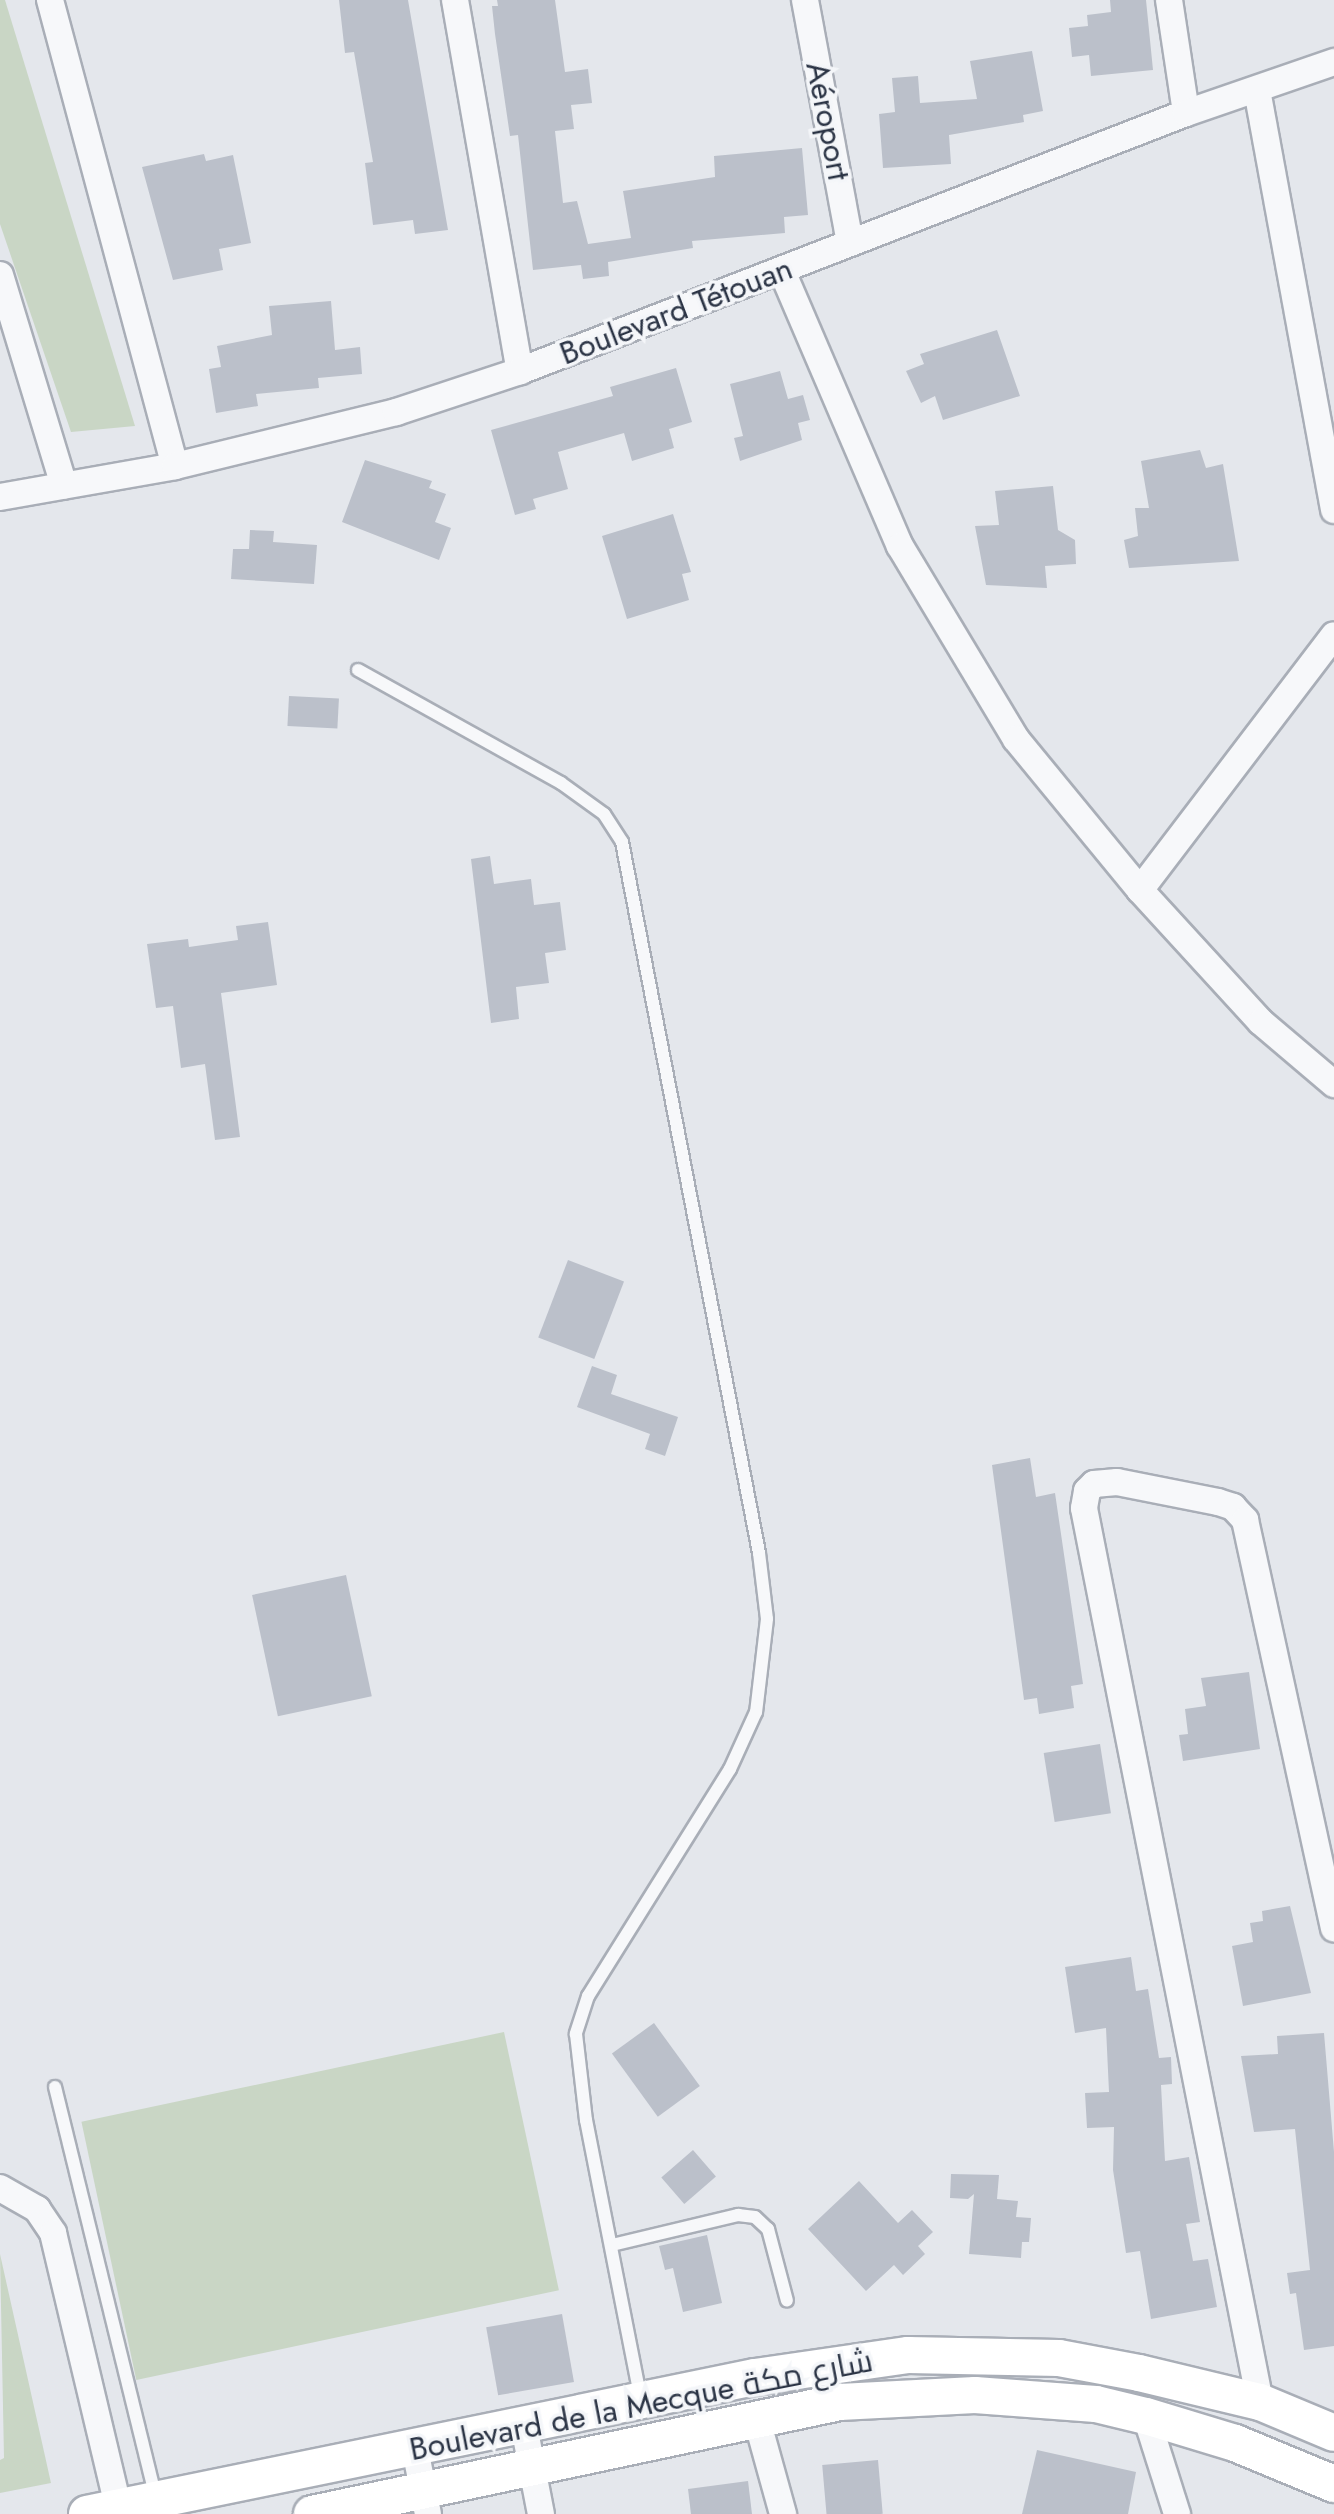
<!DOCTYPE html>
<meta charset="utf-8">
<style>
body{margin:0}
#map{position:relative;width:1334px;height:2514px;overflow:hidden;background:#e4e7ec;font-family:Jost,Cairo,sans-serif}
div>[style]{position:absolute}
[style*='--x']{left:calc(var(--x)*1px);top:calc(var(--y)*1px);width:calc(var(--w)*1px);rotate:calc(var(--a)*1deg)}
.green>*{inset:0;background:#c9d6c5;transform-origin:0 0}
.building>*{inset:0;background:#bbc0ca;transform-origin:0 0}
.roads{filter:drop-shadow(2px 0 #a9aeb7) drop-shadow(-2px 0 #a9aeb7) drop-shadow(0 2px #a9aeb7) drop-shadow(0 -2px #a9aeb7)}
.service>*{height:12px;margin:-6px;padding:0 6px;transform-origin:6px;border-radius:6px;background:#f7f8fa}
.minor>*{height:26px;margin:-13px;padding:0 13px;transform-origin:13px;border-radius:13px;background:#f7f8fa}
.secondary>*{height:36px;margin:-18px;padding:0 18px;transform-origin:18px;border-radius:18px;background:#fff}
span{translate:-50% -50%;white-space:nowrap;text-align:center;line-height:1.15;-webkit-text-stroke:7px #f4f6f9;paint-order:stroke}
.street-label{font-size:32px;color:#2b3445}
</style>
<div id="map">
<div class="green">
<i style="clip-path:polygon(0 0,5px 0,135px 426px,71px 432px,0 224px)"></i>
<i style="left:504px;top:2032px;width:264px;height:432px;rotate:78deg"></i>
<i style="clip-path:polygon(0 2254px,51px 2483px,0 2493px,0 2460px,4px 2458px)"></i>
</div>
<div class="building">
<i style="clip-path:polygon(339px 0,408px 0,448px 230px,415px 234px,413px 220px,373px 225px,365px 163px,373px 162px,354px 52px,345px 53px)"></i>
<i style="clip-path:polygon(497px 0,555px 0,565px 72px,588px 69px,592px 103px,571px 105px,574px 129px,555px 131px,563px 203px,577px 201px,588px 244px,631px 238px,623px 191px,715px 177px,714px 156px,802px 148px,808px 215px,784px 217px,785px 233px,692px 241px,693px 248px,608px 262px,609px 276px,583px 279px,581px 265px,533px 270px,518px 135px,510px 136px,495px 34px,492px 6px,498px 6px)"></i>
<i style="clip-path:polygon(1110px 0,1146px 0,1153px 70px,1091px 76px,1089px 55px,1072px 57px,1069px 28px,1088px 26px,1087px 15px,1111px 12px)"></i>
<i style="clip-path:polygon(1032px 51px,1043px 111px,1023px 115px,1024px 122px,949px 135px,951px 164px,883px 168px,879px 114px,895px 112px,892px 78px,918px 76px,920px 103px,977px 99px,970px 61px)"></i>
<i style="clip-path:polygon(204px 154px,206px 161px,233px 155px,251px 243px,219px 249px,223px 270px,173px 280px,142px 167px)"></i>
<i style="clip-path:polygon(331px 301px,335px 350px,360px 347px,362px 374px,318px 378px,319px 388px,256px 394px,258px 406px,216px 413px,209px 369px,221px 367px,217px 346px,272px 335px,269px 306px)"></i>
<i style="clip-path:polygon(997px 330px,1020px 396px,943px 420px,935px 396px,921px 403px,906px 371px,924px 364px,920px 354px)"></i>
<i style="clip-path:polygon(676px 368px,692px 422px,669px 429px,674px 448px,632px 461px,624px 433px,558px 452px,568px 489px,533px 499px,536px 509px,515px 515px,491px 430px,613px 396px,610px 387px)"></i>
<i style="clip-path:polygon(780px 371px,788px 399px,803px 395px,810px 420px,798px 423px,802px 440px,740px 461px,734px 438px,743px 436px,730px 384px)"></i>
<i style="clip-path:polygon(1200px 450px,1206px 468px,1223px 464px,1239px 561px,1129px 568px,1124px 540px,1138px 536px,1135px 508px,1149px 508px,1141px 461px)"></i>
<i style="clip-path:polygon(365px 460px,432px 481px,429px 488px,446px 494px,435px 522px,451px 528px,439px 560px,342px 522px)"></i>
<i style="clip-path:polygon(1053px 486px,1058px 530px,1075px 540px,1076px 564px,1045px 566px,1047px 588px,986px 585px,975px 526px,999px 525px,995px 491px)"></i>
<i style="clip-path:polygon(673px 514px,691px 572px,682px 574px,689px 600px,627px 619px,602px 536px)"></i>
<i style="clip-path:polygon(250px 530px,274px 531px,273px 542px,317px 545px,314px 584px,231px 579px,233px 549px,249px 549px)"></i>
<i style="left:289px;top:696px;width:50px;height:30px;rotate:3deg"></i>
<i style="clip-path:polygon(490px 856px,494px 884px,531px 879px,534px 905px,560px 902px,566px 950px,545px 953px,549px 983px,516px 987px,519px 1019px,491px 1023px,471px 859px)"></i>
<i style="clip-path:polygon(268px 922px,277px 985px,221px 993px,240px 1137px,215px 1140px,205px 1064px,181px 1068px,173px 1006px,156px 1008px,147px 944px,188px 939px,189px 947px,238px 940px,236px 926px)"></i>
<i style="left:568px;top:1260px;width:60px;height:83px;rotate:21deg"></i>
<i style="clip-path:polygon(592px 1366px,617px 1375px,611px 1394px,678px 1417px,665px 1456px,645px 1449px,650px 1434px,577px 1407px)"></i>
<i style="clip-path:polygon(1030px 1458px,1036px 1497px,1055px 1493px,1083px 1684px,1071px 1686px,1074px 1708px,1039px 1714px,1037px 1698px,1024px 1700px,992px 1465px)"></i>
<i style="left:346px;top:1575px;width:124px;height:96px;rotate:78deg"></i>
<i style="clip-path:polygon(1249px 1672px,1260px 1749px,1183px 1761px,1179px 1735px,1188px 1734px,1185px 1709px,1206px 1706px,1201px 1678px)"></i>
<i style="left:1100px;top:1744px;width:70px;height:57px;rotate:81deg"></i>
<i style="clip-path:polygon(1290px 1906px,1311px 1993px,1243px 2006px,1232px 1946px,1253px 1942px,1250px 1923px,1263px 1921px,1262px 1911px)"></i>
<i style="clip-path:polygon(1131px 1957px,1136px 1991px,1148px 1989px,1159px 2058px,1171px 2057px,1172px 2084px,1161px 2085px,1165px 2161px,1189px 2157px,1200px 2222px,1186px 2224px,1193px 2261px,1208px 2259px,1217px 2307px,1151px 2319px,1140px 2251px,1126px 2253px,1113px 2170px,1114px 2127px,1087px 2128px,1085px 2093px,1109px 2092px,1106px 2028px,1075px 2033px,1065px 1967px)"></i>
<i style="left:654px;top:2023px;width:78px;height:52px;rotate:54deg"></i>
<i style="clip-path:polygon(1324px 2033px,1334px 2152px,1334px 2346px,1304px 2350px,1296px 2293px,1290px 2294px,1287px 2273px,1310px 2270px,1295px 2129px,1254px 2132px,1241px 2056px,1278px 2054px,1277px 2036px)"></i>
<i style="left:693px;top:2150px;width:35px;height:42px;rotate:49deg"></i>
<i style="clip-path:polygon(951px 2174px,999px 2175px,997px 2199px,1018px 2201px,1016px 2217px,1031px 2218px,1029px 2242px,1022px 2242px,1021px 2258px,969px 2254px,974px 2194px,968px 2199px,950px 2198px)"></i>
<i style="clip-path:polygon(859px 2181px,898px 2223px,912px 2210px,933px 2232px,918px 2246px,925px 2254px,903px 2275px,894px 2265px,866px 2291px,808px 2229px)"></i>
<i style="clip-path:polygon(707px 2235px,722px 2303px,683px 2312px,673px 2268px,665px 2270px,659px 2246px)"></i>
<i style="left:562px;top:2314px;width:69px;height:77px;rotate:80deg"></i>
<i style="clip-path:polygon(1037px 2450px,1136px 2472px,1128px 2514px,1022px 2514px)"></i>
<i style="left:878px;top:2460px;width:54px;height:56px;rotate:85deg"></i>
<i style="clip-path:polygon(748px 2481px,752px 2514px,691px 2514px,688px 2489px)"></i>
</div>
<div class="roads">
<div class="service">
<i style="--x:358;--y:670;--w:232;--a:29.1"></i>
<i style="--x:561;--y:783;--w:53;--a:35.8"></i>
<i style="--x:604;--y:814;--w:33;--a:57"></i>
<i style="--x:622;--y:842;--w:724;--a:79.09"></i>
<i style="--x:759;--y:1553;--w:66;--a:83.1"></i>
<i style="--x:767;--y:1619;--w:94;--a:96.7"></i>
<i style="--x:756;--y:1712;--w:63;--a:114.5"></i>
<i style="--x:730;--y:1769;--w:268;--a:122"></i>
<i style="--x:588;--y:1996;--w:40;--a:108"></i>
<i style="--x:576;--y:2034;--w:87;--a:83.4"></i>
<i style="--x:586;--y:2120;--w:281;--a:78.9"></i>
<i style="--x:55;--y:2087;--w:423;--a:76.2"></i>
<i style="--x:612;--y:2245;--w:130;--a:-13.4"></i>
<i style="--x:738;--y:2215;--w:17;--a:7"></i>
<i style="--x:755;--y:2217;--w:18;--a:43"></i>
<i style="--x:768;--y:2229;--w:74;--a:75.2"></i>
</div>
<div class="minor">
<i style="--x:50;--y:0;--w:482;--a:75"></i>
<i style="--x:455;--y:0;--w:377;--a:80.1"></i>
<i style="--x:805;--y:0;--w:247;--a:79.5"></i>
<i style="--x:1169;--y:0;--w:114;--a:81.4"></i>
<i style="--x:1257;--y:90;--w:427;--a:79.6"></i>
<i style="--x:782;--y:271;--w:299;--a:66.8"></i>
<i style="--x:900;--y:546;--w:225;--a:59"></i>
<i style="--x:1016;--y:739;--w:195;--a:50.6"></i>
<i style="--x:1140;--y:890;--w:179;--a:47.5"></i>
<i style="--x:1261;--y:1022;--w:96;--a:40.3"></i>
<i style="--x:0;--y:275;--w:220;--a:73.1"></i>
<i style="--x:0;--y:497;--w:178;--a:-10"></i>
<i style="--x:175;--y:466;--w:228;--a:-13.7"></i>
<i style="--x:396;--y:412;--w:131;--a:-18.3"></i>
<i style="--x:520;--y:371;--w:714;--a:-21.18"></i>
<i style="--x:1186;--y:113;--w:157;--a:-19"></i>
<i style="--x:1140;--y:890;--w:320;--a:-52.7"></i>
<i style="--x:0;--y:2188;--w:43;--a:29.6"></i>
<i style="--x:37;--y:2209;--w:29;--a:56"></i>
<i style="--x:53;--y:2233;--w:284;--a:76.6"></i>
<i style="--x:1260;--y:2402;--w:911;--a:-101.14"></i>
<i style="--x:1084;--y:1508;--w:17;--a:-80"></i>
<i style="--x:1087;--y:1491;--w:10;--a:-45"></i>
<i style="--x:1094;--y:1484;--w:23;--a:-5"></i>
<i style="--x:1117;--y:1482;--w:103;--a:11.2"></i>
<i style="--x:1218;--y:1502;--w:16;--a:18"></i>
<i style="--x:1233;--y:1507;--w:18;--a:47"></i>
<i style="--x:1245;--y:1520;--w:418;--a:77.7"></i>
<i style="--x:1146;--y:2416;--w:103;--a:72.4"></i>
<i style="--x:757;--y:2420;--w:98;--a:74.5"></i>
<i style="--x:524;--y:2426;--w:90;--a:79.1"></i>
<i style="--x:415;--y:2449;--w:66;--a:78.7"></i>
</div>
<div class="secondary">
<i style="--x:87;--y:2514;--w:682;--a:-11.59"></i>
<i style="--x:755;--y:2377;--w:155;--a:-8.2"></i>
<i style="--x:908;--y:2355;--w:151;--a:1.1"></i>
<i style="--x:1059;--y:2358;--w:81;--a:10.6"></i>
<i style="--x:1139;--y:2373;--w:124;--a:13.5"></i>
<i style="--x:1260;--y:2402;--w:80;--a:22.7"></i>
<i style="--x:312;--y:2514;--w:540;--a:-11.98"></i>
<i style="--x:840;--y:2402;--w:135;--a:-3"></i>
<i style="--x:975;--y:2395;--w:121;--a:4.3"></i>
<i style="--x:1096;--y:2404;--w:51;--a:13.5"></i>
<i style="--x:1146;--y:2416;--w:93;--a:16.9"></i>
<i style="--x:1235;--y:2443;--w:107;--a:22.5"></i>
</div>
</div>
<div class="street-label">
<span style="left:828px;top:121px;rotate:79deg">Aéroport</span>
<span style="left:676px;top:311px;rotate:-21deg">Boulevard Tétouan</span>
<span style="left:641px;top:2405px;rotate:-11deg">Boulevard de la Mecque شارع مكة</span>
</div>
</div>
